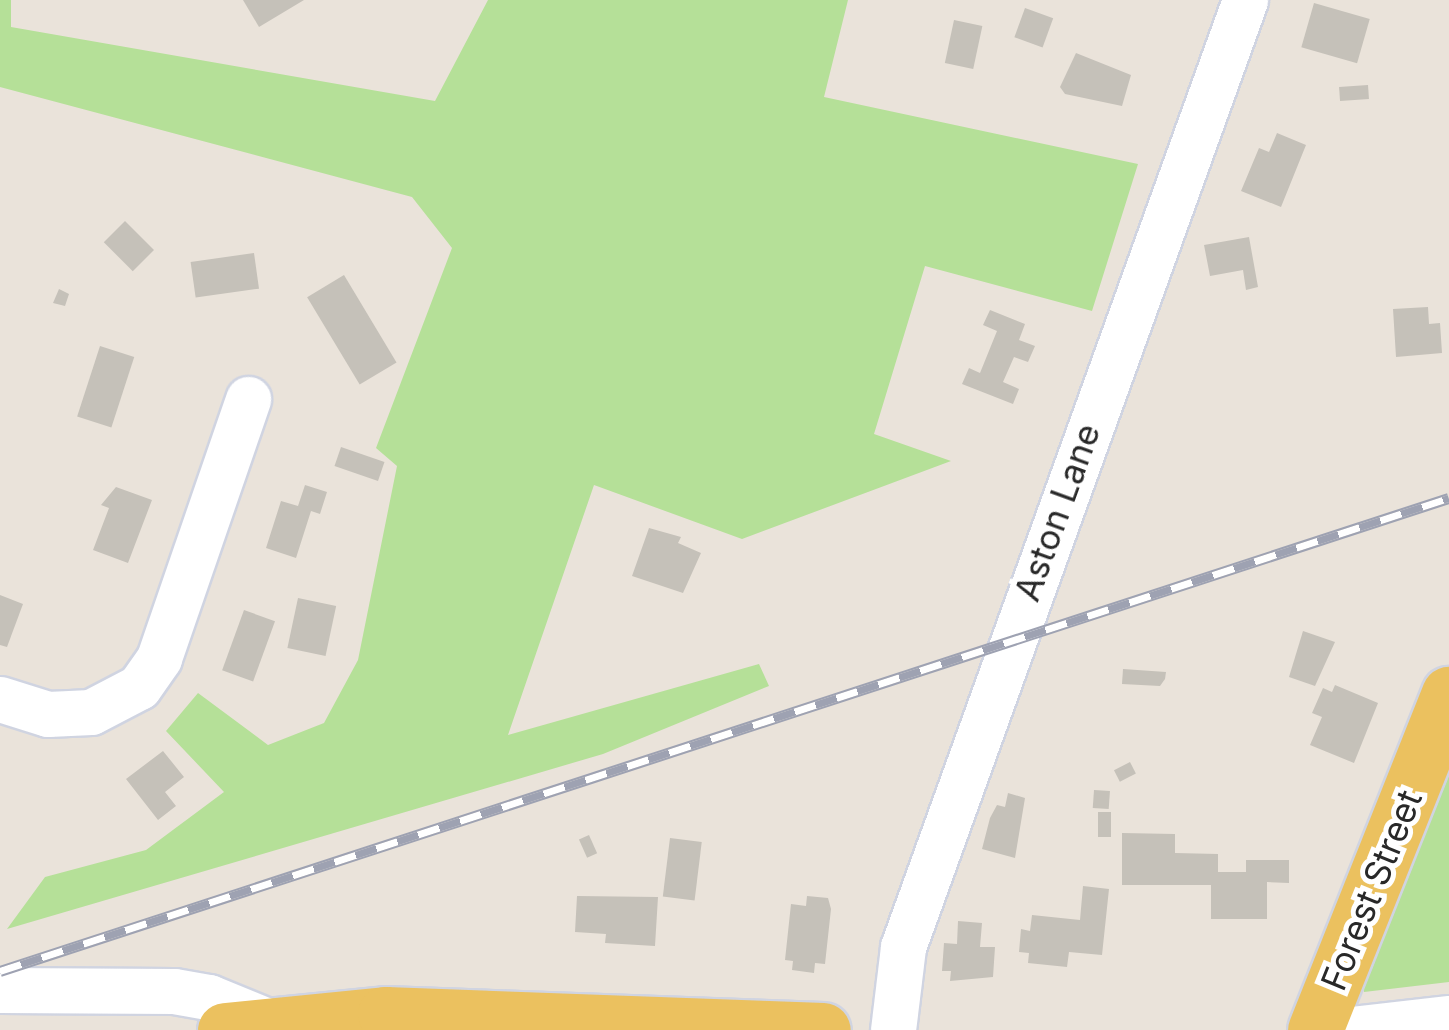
<!DOCTYPE html>
<style>
body{margin:0}
#map{position:relative;width:1449px;height:1030px;overflow:hidden;background:#eae3da;font-family:Inter,sans-serif}
div>[style]{position:absolute}
[style*='--x']{left:calc(var(--x)*1px);top:calc(var(--y)*1px);width:calc(var(--w)*1px);rotate:calc(var(--a)*1deg)}
.green>*{inset:0;background:#b5e098}
.building>*{inset:0;background:#c5c1b9;transform-origin:0 0}
.roads{filter:drop-shadow(2px 0 #d0d4e1) drop-shadow(-2px 0 #d0d4e1) drop-shadow(0 2px #d0d4e1) drop-shadow(0 -2px #d0d4e1)}
.minor>*{height:45px;margin:-22.5px;padding:0 22.5px;transform-origin:22.5px;border-radius:22.5px;background:#fff}
.major>*{height:55px;margin:-27.5px;padding:0 27.5px;transform-origin:27.5px;border-radius:27.5px;background:#ebc15f}
.rail>*{height:11px;margin-top:-5.5px;transform-origin:0;background:repeating-linear-gradient(90deg,#fff 0 22px,#9ea2b2 0 44px);box-sizing:border-box;border-block:2px solid #9ea2b2}
span{translate:-50% -50%;white-space:nowrap;text-align:center;line-height:1.15;-webkit-text-stroke:10px #fff;paint-order:stroke}
.street-label{font-size:35px;color:#282828}
</style>
<div id="map">
<div class="green">
<i style="clip-path:polygon(0 0,11px 0,11px 27px,435px 101px,488px 0,848px 0,824px 97px,1138px 164px,1092px 311px,925px 266px,874px 434px,951px 461px,742px 539px,594px 485px,508px 735px,759px 664px,769px 686px,603px 754px,7px 929px,45px 877px,146px 850px,224px 792px,166px 731px,198px 693px,268px 745px,324px 723px,358px 660px,397px 466px,376px 448px,452px 248px,412px 197px,0 87px)"></i>
<i style="clip-path:polygon(1449px 754px,1449px 982px,1364px 992px,1363px 970px)"></i>
</div>
<div class="building">
<i style="clip-path:polygon(243px 0,304px 0,259px 27px)"></i>
<i style="left:1314px;top:3px;width:58px;height:46px;rotate:16deg"></i>
<i style="left:1025px;top:8px;width:30px;height:31px;rotate:20deg"></i>
<i style="left:954px;top:20px;width:29px;height:44px;rotate:12deg"></i>
<i style="clip-path:polygon(1076px 53px,1131px 75px,1122px 106px,1065px 94px,1060px 87px)"></i>
<i style="left:1368px;top:85px;width:14px;height:29px;rotate:86deg"></i>
<i style="clip-path:polygon(1277px 133px,1306px 145px,1281px 207px,1241px 191px,1259px 148px,1269px 152px)"></i>
<i style="left:125px;top:221px;width:41px;height:30px;rotate:45deg"></i>
<i style="clip-path:polygon(1249px 237px,1258px 287px,1246px 290px,1243px 270px,1210px 276px,1204px 245px)"></i>
<i style="left:254px;top:253px;width:36px;height:64px;rotate:82deg"></i>
<i style="left:344px;top:275px;width:102px;height:43px;rotate:59deg"></i>
<i style="clip-path:polygon(59px 289px,69px 294px,65px 306px,53px 303px)"></i>
<i style="clip-path:polygon(1428px 307px,1429px 324px,1440px 323px,1442px 353px,1396px 357px,1393px 309px)"></i>
<i style="clip-path:polygon(990px 310px,1025px 324px,1019px 340px,1035px 346px,1028px 362px,1014px 357px,1003px 382px,1019px 389px,1013px 404px,962px 384px,969px 368px,980px 373px,997px 331px,983px 325px)"></i>
<i style="left:100px;top:346px;width:36px;height:74px;rotate:18deg"></i>
<i style="left:341px;top:447px;width:46px;height:20px;rotate:19deg"></i>
<i style="clip-path:polygon(305px 485px,327px 492px,320px 514px,311px 511px,296px 558px,266px 548px,281px 501px,298px 506px)"></i>
<i style="clip-path:polygon(116px 487px,152px 500px,128px 563px,93px 550px,109px 508px,101px 505px)"></i>
<i style="clip-path:polygon(649px 528px,681px 537px,678px 543px,701px 553px,683px 593px,632px 576px)"></i>
<i style="clip-path:polygon(0 595px,23px 604px,7px 647px,0 645px)"></i>
<i style="left:298px;top:598px;width:39px;height:51px;rotate:12deg"></i>
<i style="left:244px;top:610px;width:33px;height:64px;rotate:20deg"></i>
<i style="clip-path:polygon(1303px 631px,1335px 642px,1315px 686px,1289px 677px)"></i>
<i style="clip-path:polygon(1123px 669px,1166px 672px,1165px 679px,1160px 686px,1122px 684px)"></i>
<i style="clip-path:polygon(1335px 685px,1378px 703px,1354px 763px,1310px 745px,1322px 717px,1312px 713px,1323px 688px,1332px 692px)"></i>
<i style="clip-path:polygon(163px 751px,184px 777px,165px 792px,176px 806px,158px 820px,126px 779px)"></i>
<i style="left:1130px;top:762px;width:13px;height:18px;rotate:63deg"></i>
<i style="left:1094px;top:790px;width:16px;height:18px;rotate:4deg"></i>
<i style="clip-path:polygon(1008px 793px,1025px 798px,1015px 858px,982px 849px,990px 818px,997px 805px,1005px 807px)"></i>
<i style="left:1098px;top:812px;width:13px;height:25px"></i>
<i style="clip-path:polygon(1122px 833px,1175px 834px,1175px 853px,1218px 854px,1218px 872px,1246px 872px,1246px 860px,1289px 860px,1289px 883px,1267px 882px,1267px 919px,1211px 919px,1211px 885px,1122px 885px)"></i>
<i style="left:589px;top:835px;width:20px;height:11px;rotate:66deg"></i>
<i style="left:670px;top:838px;width:32px;height:59px;rotate:7deg"></i>
<i style="clip-path:polygon(1083px 886px,1109px 889px,1102px 955px,1069px 952px,1067px 967px,1028px 963px,1029px 953px,1019px 952px,1021px 929px,1030px 931px,1032px 915px,1080px 920px)"></i>
<i style="clip-path:polygon(577px 896px,658px 897px,655px 946px,605px 943px,606px 934px,575px 932px)"></i>
<i style="clip-path:polygon(807px 896px,828px 898px,831px 909px,825px 964px,815px 963px,814px 973px,792px 970px,793px 961px,785px 960px,791px 904px,806px 906px)"></i>
<i style="clip-path:polygon(958px 921px,982px 923px,980px 947px,995px 947px,993px 977px,950px 981px,951px 971px,942px 971px,944px 943px,957px 944px)"></i>
</div>
<div class="roads">
<div class="minor">
<i style="--x:0;--y:699;--w:50;--a:17.4"></i>
<i style="--x:48;--y:714;--w:43;--a:-2.7"></i>
<i style="--x:91;--y:712;--w:54;--a:-27.5"></i>
<i style="--x:139;--y:687;--w:35;--a:-55"></i>
<i style="--x:159;--y:658;--w:274;--a:-71"></i>
<i style="--x:0;--y:990;--w:174;--a:0.3"></i>
<i style="--x:174;--y:991;--w:36;--a:10"></i>
<i style="--x:209;--y:997;--w:66;--a:22.3"></i>
<i style="--x:893;--y:1030;--w:84;--a:-83.1"></i>
<i style="--x:903;--y:947;--w:1007;--a:-70.14"></i>
<i style="--x:1342;--y:1030;--w:108;--a:-6.4"></i>
</div>
<div class="major">
<i style="--x:225;--y:1030;--w:161;--a:-5.7"></i>
<i style="--x:385;--y:1014;--w:438;--a:2.1"></i>
<i style="--x:1315;--y:1030;--w:362;--a:-68.3"></i>
</div>
</div>
<div class="rail">
<i style="--x:0;--y:971;--w:1524;--a:-18.08"></i>
</div>
<div class="street-label">
<span style="left:1057px;top:512px;rotate:-70deg">Aston Lane</span>
<span style="left:1371px;top:890px;rotate:-68deg">Forest Street</span>
</div>
</div>
